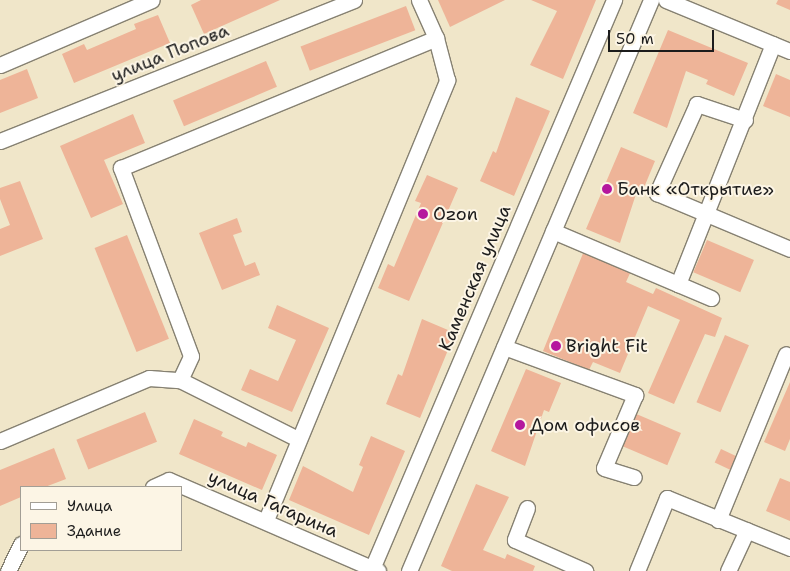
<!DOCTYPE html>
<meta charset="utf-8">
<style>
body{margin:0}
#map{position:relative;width:790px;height:571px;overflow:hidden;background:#f0e6c9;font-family:"Shantell Sans",sans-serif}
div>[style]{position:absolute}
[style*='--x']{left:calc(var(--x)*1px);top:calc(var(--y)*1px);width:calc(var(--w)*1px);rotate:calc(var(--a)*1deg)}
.building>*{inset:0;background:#eeb498;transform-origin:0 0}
.roads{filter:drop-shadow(1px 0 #868172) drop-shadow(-1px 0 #868172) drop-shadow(0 1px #868172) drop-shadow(0 -1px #868172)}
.minor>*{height:15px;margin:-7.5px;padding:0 7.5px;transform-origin:7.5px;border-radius:7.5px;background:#fff}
.dots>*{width:14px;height:14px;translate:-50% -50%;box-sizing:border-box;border:2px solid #fcf5e5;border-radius:50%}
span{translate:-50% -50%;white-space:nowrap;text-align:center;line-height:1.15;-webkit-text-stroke:4px #fcf5e5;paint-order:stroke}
.street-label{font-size:18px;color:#1c1c1c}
.poi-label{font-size:18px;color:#1c1c1c}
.left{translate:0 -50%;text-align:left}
.legend{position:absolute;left:20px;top:486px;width:162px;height:65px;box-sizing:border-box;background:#fcf5e5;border:1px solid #a29e95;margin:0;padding:6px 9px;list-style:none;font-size:15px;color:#1c1c1c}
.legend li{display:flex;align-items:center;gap:10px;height:25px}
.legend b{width:25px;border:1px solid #a29e95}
.scale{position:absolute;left:608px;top:30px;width:106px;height:22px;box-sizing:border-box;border:2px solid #1c1c1c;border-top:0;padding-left:6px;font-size:15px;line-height:18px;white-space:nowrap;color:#1c1c1c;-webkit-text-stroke:4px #fcf5e5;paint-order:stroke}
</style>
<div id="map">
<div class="building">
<i style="clip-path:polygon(201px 0,280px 0,204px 34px,191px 5px)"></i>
<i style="clip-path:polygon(438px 0,505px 0,450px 27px)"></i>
<i style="clip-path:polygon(531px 0,596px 0,563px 79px,530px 65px,557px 11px)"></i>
<i style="clip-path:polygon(778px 0,790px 0,790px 10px,776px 4px)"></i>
<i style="left:406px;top:6px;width:26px;height:113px;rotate:69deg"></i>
<i style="clip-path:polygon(158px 15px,170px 43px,74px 83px,62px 54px,84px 44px,87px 50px,136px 29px,134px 24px)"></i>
<i style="clip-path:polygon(668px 30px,748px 63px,734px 96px,706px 84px,708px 80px,686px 71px,667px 128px,633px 113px)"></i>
<i style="left:266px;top:61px;width:28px;height:101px;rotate:67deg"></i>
<i style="clip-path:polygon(27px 69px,38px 98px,0 113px,0 80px)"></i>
<i style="clip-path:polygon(776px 74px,790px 80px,790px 117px,763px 106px)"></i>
<i style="clip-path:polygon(516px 97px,550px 111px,514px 196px,480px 181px,493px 151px,496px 153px)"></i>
<i style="clip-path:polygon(133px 114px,145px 143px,104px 160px,123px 204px,91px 218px,60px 146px)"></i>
<i style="clip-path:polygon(621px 147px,655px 161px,643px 190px,638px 188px,620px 243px,586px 229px)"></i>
<i style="clip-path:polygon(427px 175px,458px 188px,409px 301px,378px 288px,388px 264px,394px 267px,421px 203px,415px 201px)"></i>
<i style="clip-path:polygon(20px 181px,43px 239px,0 256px,0 229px,10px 225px,0 199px,0 188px)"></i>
<i style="clip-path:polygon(237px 218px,242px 232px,233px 235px,245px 266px,255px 262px,260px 275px,222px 290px,199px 233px)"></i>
<i style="left:127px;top:235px;width:112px;height:35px;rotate:68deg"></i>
<i style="left:707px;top:240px;width:51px;height:35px;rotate:23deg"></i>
<i style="clip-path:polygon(584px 251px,631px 271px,626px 282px,653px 294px,656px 288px,722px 318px,715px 337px,705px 334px,674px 404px,648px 393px,680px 320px,648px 306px,620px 373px,593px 362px,589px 370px,543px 351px)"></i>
<i style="clip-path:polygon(277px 305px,329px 328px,292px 412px,241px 390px,250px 369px,278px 381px,296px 340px,268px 328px)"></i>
<i style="clip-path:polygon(422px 319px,455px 333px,420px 418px,386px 404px,398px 374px,402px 376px)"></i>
<i style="left:725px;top:335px;width:26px;height:73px;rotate:23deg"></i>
<i style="clip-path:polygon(526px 369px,561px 383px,549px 412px,544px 410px,525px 466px,491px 451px)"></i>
<i style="clip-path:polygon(790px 382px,790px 439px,785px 451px,764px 442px)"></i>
<i style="left:145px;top:412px;width:32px;height:74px;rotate:68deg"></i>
<i style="left:634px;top:413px;width:51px;height:35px;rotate:23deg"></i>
<i style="clip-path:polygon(194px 419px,223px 432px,221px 436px,246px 447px,248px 442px,277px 455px,262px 490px,179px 454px)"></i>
<i style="clip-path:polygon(371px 436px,405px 451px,369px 535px,289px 500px,303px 466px,353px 492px,363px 467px,359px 465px)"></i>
<i style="clip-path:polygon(54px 448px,66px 479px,45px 487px,21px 487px,21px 497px,0 506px,0 470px)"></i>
<i style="left:721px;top:449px;width:17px;height:15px;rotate:25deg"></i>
<i style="clip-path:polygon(780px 478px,790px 482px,790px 521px,766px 511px)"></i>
<i style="clip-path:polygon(476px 484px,509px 497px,483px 550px,505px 559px,507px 554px,535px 566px,533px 571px,452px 571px,441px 566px)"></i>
</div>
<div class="roads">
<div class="minor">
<i style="--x:666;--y:0;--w:134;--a:22.4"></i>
<i style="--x:0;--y:65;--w:165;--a:-23.2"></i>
<i style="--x:745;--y:120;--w:51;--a:-161.6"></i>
<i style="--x:697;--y:104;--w:98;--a:114.2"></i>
<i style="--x:657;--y:193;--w:144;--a:22.8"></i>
<i style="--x:0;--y:141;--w:381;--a:-21.7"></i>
<i style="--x:553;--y:231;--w:136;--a:23"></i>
<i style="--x:678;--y:284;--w:258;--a:-68.4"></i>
<i style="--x:678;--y:284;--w:36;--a:23"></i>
<i style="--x:504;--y:347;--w:140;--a:20.1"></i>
<i style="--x:635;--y:395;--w:79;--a:113"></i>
<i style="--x:604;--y:468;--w:31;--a:17"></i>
<i style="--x:180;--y:380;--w:26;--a:-65"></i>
<i style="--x:191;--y:356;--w:201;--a:-110.4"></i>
<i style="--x:121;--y:168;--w:341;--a:-22.4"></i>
<i style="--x:0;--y:441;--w:162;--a:-22.9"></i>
<i style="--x:149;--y:378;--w:31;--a:4"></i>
<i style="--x:180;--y:380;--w:132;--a:26.6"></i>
<i style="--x:153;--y:487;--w:17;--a:-24"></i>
<i style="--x:169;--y:480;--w:228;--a:23.5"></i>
<i style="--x:527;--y:508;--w:34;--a:111"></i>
<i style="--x:515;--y:540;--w:77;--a:23.9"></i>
<i style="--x:266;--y:520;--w:476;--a:-67.6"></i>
<i style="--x:447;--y:80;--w:43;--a:-104.7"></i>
<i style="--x:436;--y:38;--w:42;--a:-114.1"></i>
<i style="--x:718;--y:520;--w:179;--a:-67.7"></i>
<i style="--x:8;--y:571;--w:30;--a:-64"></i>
<i style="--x:371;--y:571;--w:621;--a:-66.95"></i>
<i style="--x:409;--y:571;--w:620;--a:-67.03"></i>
<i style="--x:637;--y:571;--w:79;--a:-67.7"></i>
<i style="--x:667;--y:498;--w:133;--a:22.1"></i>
<i style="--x:728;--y:571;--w:45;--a:-65.1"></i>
</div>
</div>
<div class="dots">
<i style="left:607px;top:189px;background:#b5179e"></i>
<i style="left:423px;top:214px;background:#b5179e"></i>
<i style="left:556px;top:346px;background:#b5179e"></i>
<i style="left:520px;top:425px;background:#b5179e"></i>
</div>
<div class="street-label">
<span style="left:170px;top:53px;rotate:-22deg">улица Попова</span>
<span style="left:475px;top:278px;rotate:-67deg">Каменская улица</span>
<span style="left:273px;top:504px;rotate:24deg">улица Гагарина</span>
</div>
<div class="poi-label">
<span class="left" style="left:617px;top:189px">Банк «Открытие»</span>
<span class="left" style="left:433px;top:214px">Ozon</span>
<span class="left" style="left:566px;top:346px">Bright Fit</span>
<span class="left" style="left:530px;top:425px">Дом офисов</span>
</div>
<ul class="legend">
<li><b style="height:6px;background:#fff"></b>Улица</li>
<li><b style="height:14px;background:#eeb498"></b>Здание</li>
</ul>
<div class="scale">50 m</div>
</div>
